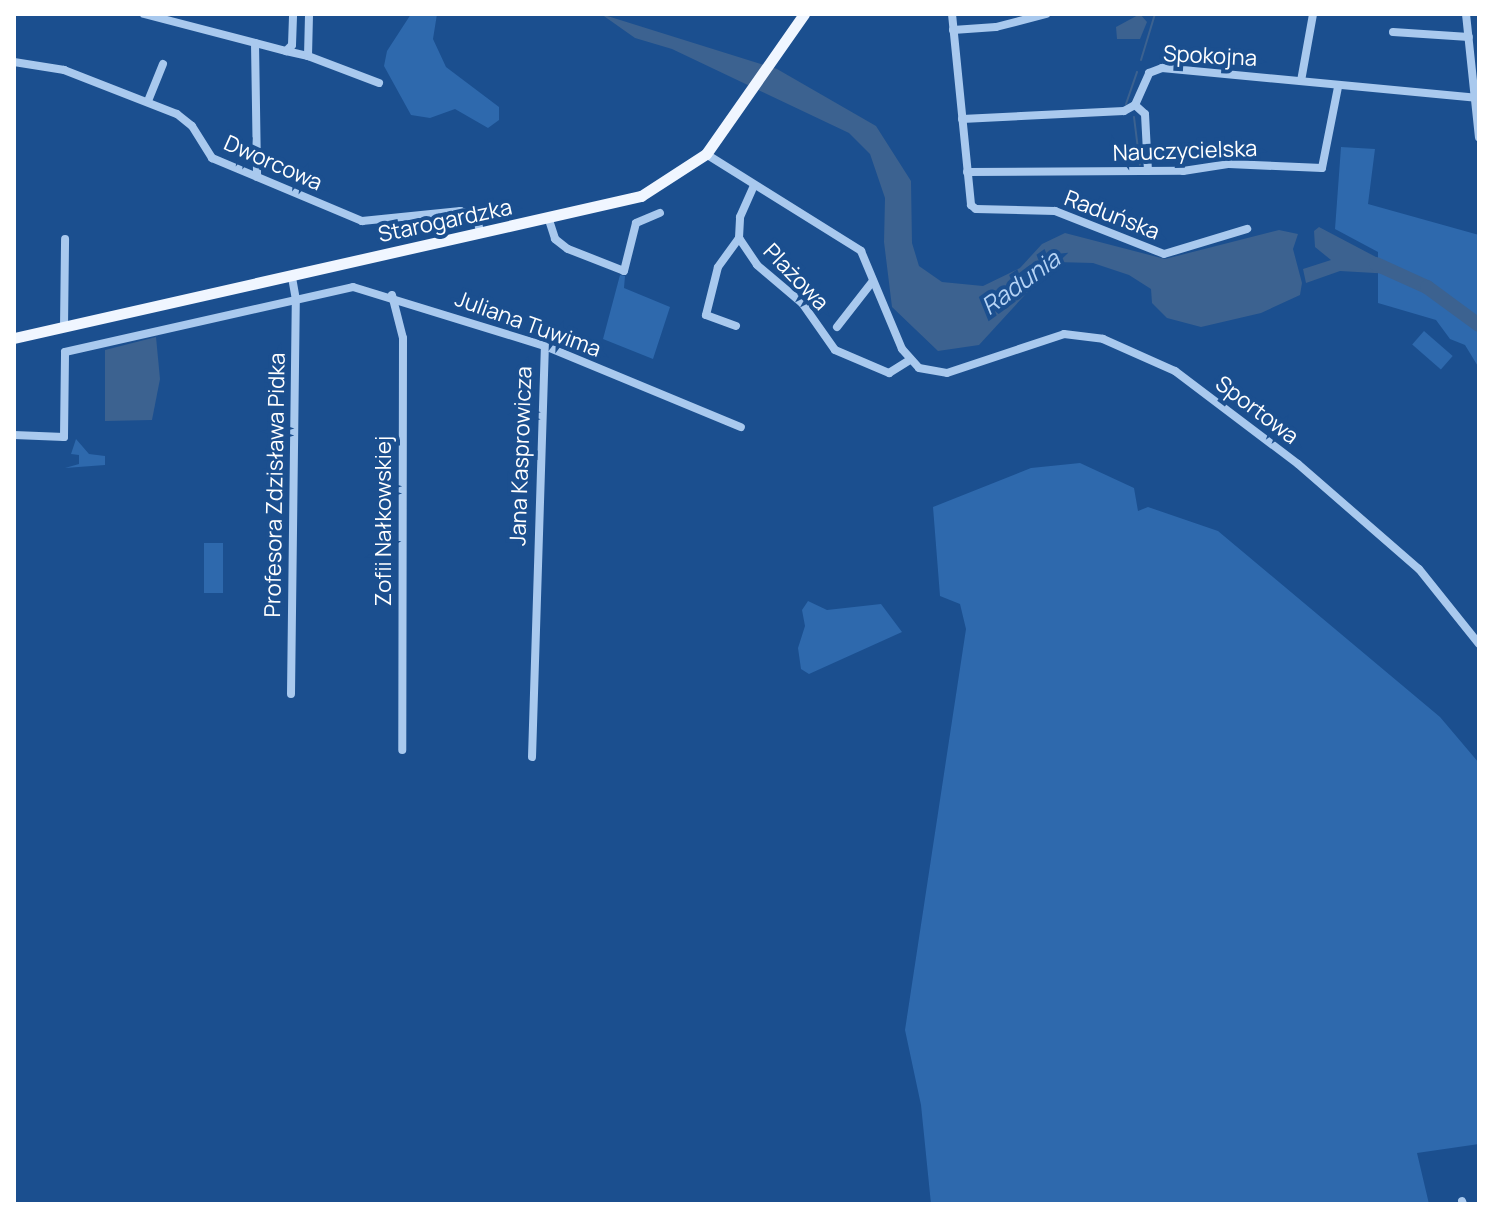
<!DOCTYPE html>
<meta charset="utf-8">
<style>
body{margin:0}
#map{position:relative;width:1493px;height:1218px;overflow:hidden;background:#1b4f8f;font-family:Manrope,sans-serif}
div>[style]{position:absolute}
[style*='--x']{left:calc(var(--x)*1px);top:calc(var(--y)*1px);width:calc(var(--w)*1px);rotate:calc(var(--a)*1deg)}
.green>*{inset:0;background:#2e69ad;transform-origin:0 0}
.water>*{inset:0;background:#3c6290}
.stream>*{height:2px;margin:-1px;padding:0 1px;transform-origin:1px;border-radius:1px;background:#3c6290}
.river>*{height:14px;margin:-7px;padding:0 7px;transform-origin:7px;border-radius:7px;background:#3c6290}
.minor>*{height:8px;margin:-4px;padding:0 4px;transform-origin:4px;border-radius:4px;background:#a9c9ee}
.major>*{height:11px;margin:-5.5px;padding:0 5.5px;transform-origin:5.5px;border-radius:5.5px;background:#f0f6ff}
span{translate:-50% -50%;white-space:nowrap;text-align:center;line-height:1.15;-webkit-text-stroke:8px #1b4f8f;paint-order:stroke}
.street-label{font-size:22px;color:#fff}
.water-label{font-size:24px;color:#b5d3f5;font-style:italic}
.frame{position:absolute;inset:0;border:16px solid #fff;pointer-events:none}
</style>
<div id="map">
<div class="green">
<i style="clip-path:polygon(411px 14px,437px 14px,433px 39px,446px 67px,499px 107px,499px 120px,488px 128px,455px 109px,430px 118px,411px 115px,384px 66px,387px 51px)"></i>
<i style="clip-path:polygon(1341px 147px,1375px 149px,1368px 204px,1479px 235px,1479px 368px,1465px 345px,1450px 339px,1436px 320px,1378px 303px,1378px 252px,1335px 229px)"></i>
<i style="clip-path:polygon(620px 275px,625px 276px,624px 288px,670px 307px,653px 359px,603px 339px)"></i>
<i style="left:1424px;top:331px;width:38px;height:18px;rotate:41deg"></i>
<i style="clip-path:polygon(76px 439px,89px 454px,105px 456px,105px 465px,65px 468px,79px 464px,79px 455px,71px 454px)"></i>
<i style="clip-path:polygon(1080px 463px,1134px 488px,1138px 511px,1148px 507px,1218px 531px,1440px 717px,1479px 763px,1479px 1144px,1417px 1153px,1429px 1204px,931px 1204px,921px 1105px,905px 1030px,966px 629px,960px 604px,940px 596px,933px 507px,1031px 468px)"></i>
<i style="left:204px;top:543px;width:19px;height:50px"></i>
<i style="clip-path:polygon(808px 601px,827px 610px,881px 604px,902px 632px,809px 674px,801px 669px,798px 648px,805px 626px,802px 610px)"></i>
</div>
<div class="water">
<i style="clip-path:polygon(601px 14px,777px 69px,876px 126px,911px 181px,912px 243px,919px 266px,942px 282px,983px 286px,1020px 268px,1042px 244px,1065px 233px,1165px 259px,1279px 230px,1298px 234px,1293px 249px,1302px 283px,1300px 295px,1261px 313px,1201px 327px,1167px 318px,1152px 303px,1151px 289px,1129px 275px,1093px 263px,1055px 262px,979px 345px,938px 351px,892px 307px,884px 242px,885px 198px,870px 154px,849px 133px,672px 49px,635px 38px)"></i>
<i style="clip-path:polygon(1140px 14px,1147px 22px,1140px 39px,1117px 39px,1116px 27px)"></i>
<i style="clip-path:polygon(1319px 227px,1395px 267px,1392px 274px,1340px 271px,1306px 283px,1303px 269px,1331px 260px,1315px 247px,1314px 231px)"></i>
<i style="clip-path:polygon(156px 337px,160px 379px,152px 420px,105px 421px,105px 350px)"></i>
</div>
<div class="stream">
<i style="--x:1141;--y:60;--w:48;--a:-73.1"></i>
<i style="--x:1126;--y:104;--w:34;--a:-71"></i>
<i style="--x:1134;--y:117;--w:48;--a:82.9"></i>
</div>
<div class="river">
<i style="--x:1376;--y:264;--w:56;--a:24.3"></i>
<i style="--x:1427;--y:287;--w:64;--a:36.2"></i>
</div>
<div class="minor">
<i style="--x:144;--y:14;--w:147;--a:14.6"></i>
<i style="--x:286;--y:51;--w:8;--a:-45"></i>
<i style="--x:292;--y:45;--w:31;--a:-88"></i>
<i style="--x:952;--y:14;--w:192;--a:84.3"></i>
<i style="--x:971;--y:205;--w:6;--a:39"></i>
<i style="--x:976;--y:209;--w:79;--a:1.5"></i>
<i style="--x:1055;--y:211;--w:117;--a:21.5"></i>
<i style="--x:1164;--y:254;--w:87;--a:-16.8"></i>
<i style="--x:1466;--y:14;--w:124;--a:84"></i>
<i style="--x:953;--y:30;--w:43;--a:-4"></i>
<i style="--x:996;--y:27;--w:52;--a:-14.6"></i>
<i style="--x:1393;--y:32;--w:76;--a:3.8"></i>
<i style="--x:255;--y:43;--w:134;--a:89.1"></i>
<i style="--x:286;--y:51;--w:23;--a:13"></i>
<i style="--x:308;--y:56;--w:42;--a:-88.6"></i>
<i style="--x:308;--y:56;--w:76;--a:20.8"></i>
<i style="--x:14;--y:62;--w:51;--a:9.1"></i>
<i style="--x:64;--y:70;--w:121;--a:21.3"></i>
<i style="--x:177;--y:114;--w:19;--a:39"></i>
<i style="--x:192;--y:126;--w:38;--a:58"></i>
<i style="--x:212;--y:158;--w:163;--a:22.8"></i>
<i style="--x:362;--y:221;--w:99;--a:-5.8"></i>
<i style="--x:460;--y:211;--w:18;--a:19"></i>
<i style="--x:477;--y:217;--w:15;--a:79"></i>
<i style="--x:1301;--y:81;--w:68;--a:-79.8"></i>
<i style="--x:148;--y:101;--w:40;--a:-68"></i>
<i style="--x:1135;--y:105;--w:13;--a:42"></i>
<i style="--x:1145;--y:114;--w:57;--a:87"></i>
<i style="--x:962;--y:119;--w:162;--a:-2.8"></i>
<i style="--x:1124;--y:111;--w:13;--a:-29"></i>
<i style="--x:1135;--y:105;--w:35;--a:-66"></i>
<i style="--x:1149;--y:73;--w:14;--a:-21"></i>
<i style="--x:1162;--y:68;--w:318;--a:5.4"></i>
<i style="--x:706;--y:154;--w:183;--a:32"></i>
<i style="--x:861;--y:251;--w:106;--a:67.3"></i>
<i style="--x:902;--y:349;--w:25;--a:48"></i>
<i style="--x:919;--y:368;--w:28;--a:10"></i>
<i style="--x:947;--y:373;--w:123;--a:-18.4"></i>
<i style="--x:1064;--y:334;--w:39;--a:7"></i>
<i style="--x:1103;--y:339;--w:79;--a:24"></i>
<i style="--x:1175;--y:371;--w:154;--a:37.1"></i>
<i style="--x:1298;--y:464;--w:160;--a:41"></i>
<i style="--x:1419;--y:569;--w:96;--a:51.3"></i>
<i style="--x:967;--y:172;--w:216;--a:-0.3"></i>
<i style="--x:1183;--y:171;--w:47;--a:-8.7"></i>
<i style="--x:1229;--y:164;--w:93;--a:2.5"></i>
<i style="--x:1322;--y:168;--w:83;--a:-78.8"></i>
<i style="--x:549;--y:220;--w:20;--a:72"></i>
<i style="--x:555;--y:239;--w:16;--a:38"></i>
<i style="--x:568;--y:249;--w:60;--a:21.4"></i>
<i style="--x:624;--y:271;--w:49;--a:-76"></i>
<i style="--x:636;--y:223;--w:26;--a:-23"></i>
<i style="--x:739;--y:238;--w:32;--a:56"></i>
<i style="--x:757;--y:265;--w:59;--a:40.2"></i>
<i style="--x:802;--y:303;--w:57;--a:54.9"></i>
<i style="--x:835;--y:350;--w:59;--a:23.1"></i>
<i style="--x:889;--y:373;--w:25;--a:-32"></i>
<i style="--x:392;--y:295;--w:44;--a:75.7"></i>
<i style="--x:403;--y:338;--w:412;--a:90.1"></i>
<i style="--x:736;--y:326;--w:32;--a:-160"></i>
<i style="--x:706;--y:315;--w:49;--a:-76"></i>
<i style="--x:718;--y:267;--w:36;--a:-54"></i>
<i style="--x:739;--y:238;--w:21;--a:-87"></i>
<i style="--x:740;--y:217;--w:34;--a:-66"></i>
<i style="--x:64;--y:327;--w:88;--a:-89.3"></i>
<i style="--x:837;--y:327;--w:58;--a:-52"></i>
<i style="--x:14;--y:435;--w:50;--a:2.3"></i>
<i style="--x:64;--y:437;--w:85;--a:-89.3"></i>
<i style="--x:65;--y:352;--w:295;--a:-12.7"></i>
<i style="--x:353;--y:287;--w:201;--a:17.1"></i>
<i style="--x:545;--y:346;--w:212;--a:22.5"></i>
<i style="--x:291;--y:694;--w:394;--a:-89.3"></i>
<i style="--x:296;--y:300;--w:22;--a:-100"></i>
<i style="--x:532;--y:757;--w:411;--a:-88.2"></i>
<i style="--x:1462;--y:1201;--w:3;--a:72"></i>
</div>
<div class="major">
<i style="--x:14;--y:338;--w:643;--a:-12.76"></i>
<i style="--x:641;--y:196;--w:77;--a:-32.9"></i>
<i style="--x:706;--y:154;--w:171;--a:-55"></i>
</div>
<div class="street-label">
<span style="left:1210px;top:56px;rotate:3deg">Spokojna</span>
<span style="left:1185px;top:151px;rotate:-2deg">Nauczycielska</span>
<span style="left:273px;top:163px;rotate:24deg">Dworcowa</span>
<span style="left:1112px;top:215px;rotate:21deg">Raduńska</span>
<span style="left:445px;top:221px;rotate:-12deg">Starogardzka</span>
<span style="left:796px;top:277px;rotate:46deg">Plażowa</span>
<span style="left:528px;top:324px;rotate:20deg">Juliana Tuwima</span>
<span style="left:1257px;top:410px;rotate:37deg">Sportowa</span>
<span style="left:521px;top:456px;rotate:-88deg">Jana Kasprowicza</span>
<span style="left:275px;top:485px;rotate:-89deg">Profesora Zdzisława Pidka</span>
<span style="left:384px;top:521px;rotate:-90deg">Zofii Nałkowskiej</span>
</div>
<div class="water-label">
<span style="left:1020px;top:282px;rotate:-36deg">Radunia</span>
</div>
<div class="frame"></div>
</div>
